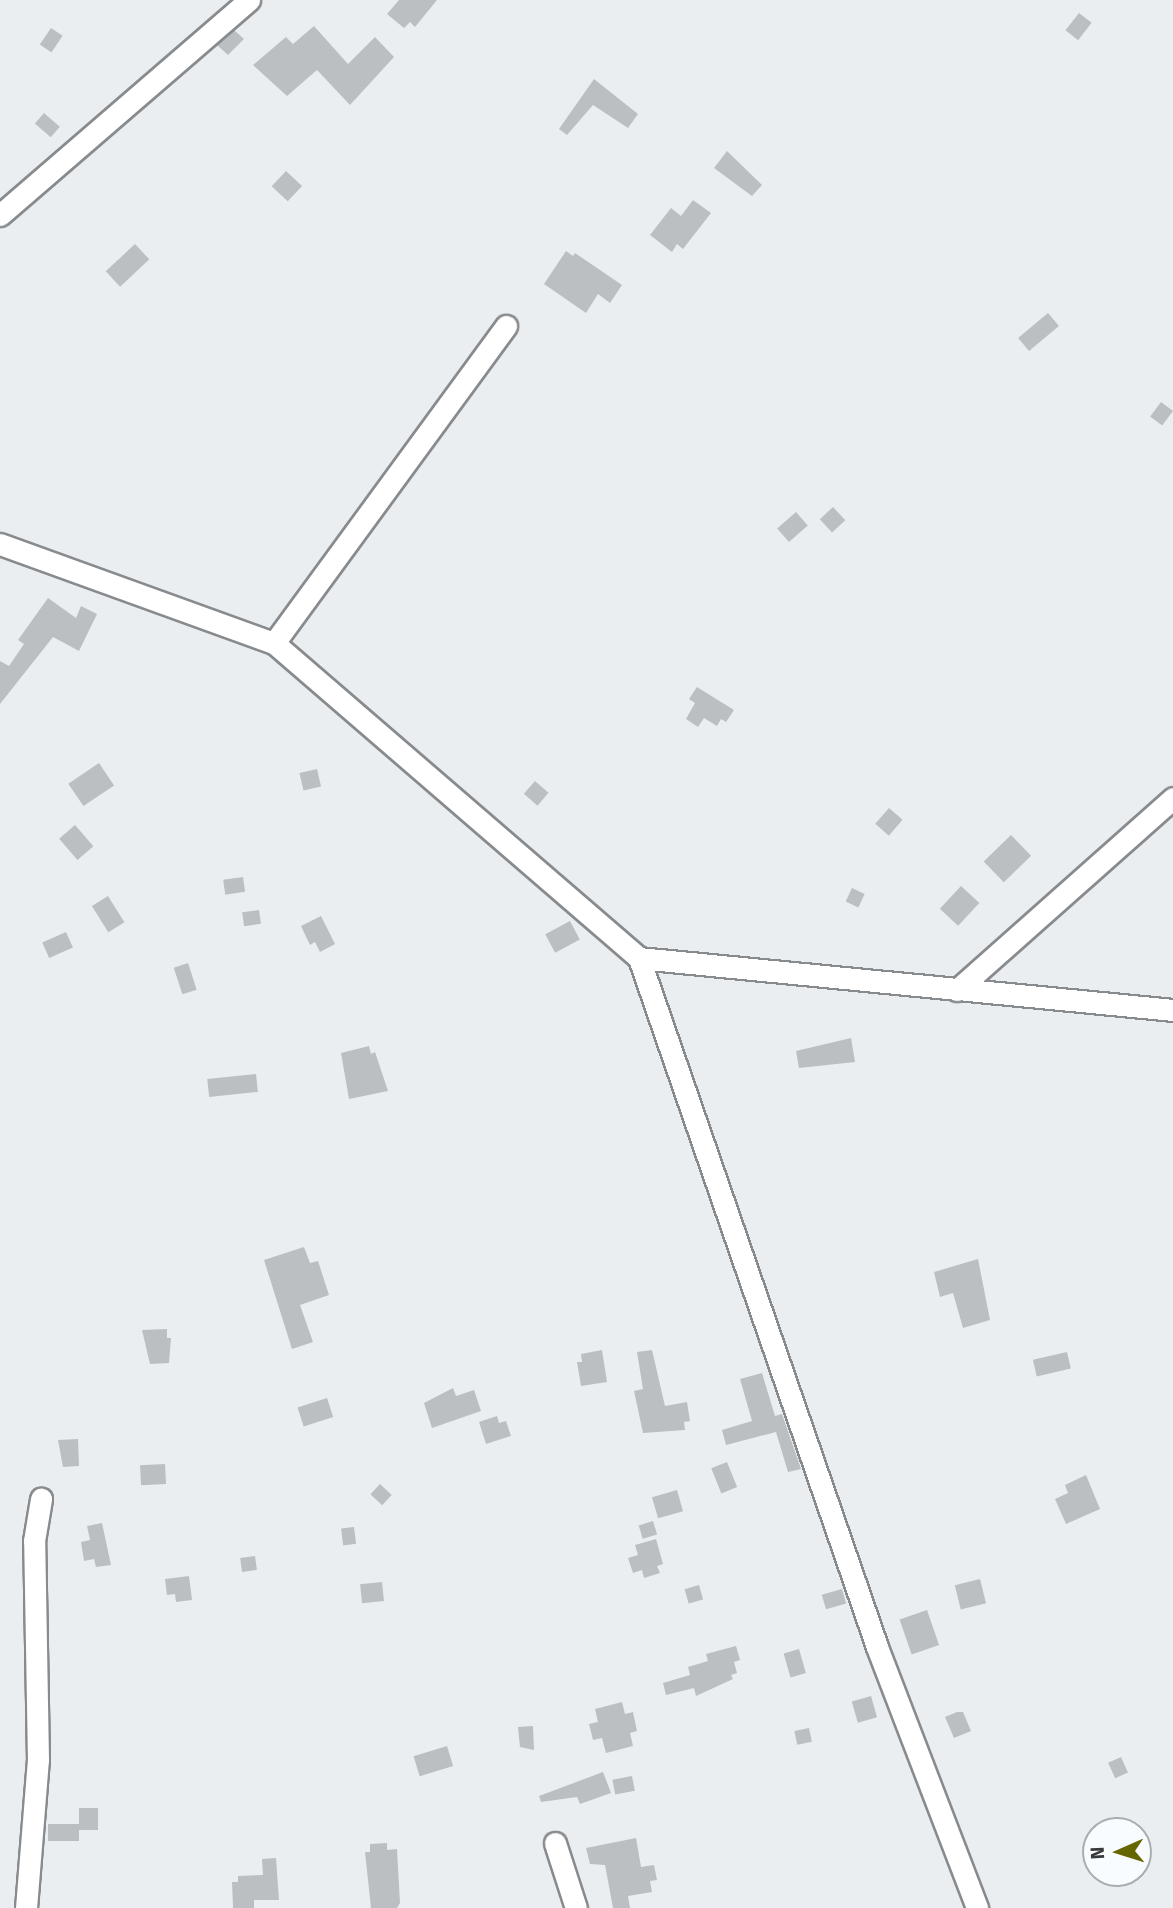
<!DOCTYPE html>
<style>
body{margin:0}
#map{position:relative;width:1173px;height:1908px;overflow:hidden;background:#ebeef1;font-family:"Fira Sans",sans-serif}
div>[style]{position:absolute}
[style*='--x']{left:calc(var(--x)*1px);top:calc(var(--y)*1px);width:calc(var(--w)*1px);rotate:calc(var(--a)*1deg)}
.building>*{inset:0;background:#bbbfc1;transform-origin:0 0}
.roads{filter:drop-shadow(2px 0 #888b8e) drop-shadow(-2px 0 #888b8e) drop-shadow(0 2px #888b8e) drop-shadow(0 -2px #888b8e)}
.minor>*{height:21px;margin:-10.5px;padding:0 10.5px;transform-origin:10.5px;border-radius:10.5px;background:#fff}
span{translate:-50% -50%;white-space:nowrap;text-align:center;line-height:1.15;-webkit-text-stroke:5px #f8fcff;paint-order:stroke}
.north{position:absolute;left:1082px;top:1817px;width:70px;height:70px;box-sizing:border-box;background:#f8fcff;border:2px solid #abaeb1;border-radius:50%;rotate:267deg;font-size:19px;font-weight:700;line-height:28px;text-align:center;color:#38393b}
.north::after{content:'';display:block;margin:auto;width:24px;height:32px;background:#660;clip-path:polygon(50% 0,100% 100%,50% 72%,0 100%)}
</style>
<div id="map">
<div class="building">
<i style="clip-path:polygon(399px 0,437px 0,415px 27px,410px 22px,404px 28px,387px 14px)"></i>
<i style="left:1079px;top:13px;width:16px;height:22px;rotate:38deg"></i>
<i style="clip-path:polygon(314px 26px,348px 64px,375px 37px,394px 57px,350px 105px,317px 70px,287px 96px,253px 65px,286px 37px,293px 44px)"></i>
<i style="left:51px;top:28px;width:14px;height:20px;rotate:34deg"></i>
<i style="clip-path:polygon(234px 30px,244px 39px,228px 55px,217px 45px)"></i>
<i style="clip-path:polygon(594px 79px,638px 114px,628px 128px,593px 105px,567px 135px,559px 129px)"></i>
<i style="left:44px;top:113px;width:21px;height:14px;rotate:41deg"></i>
<i style="clip-path:polygon(727px 151px,762px 185px,752px 196px,714px 168px)"></i>
<i style="left:286px;top:171px;width:22px;height:21px;rotate:43deg"></i>
<i style="clip-path:polygon(693px 200px,711px 213px,683px 249px,677px 244px,672px 252px,650px 235px,671px 208px,681px 216px)"></i>
<i style="left:135px;top:244px;width:21px;height:40px;rotate:47deg"></i>
<i style="clip-path:polygon(566px 251px,573px 256px,575px 253px,622px 285px,610px 303px,598px 294px,586px 313px,544px 284px)"></i>
<i style="left:1048px;top:313px;width:17px;height:39px;rotate:50deg"></i>
<i style="left:1161px;top:402px;width:15px;height:18px;rotate:37deg"></i>
<i style="left:833px;top:507px;width:18px;height:18px;rotate:47deg"></i>
<i style="left:796px;top:512px;width:18px;height:25px;rotate:49deg"></i>
<i style="clip-path:polygon(48px 598px,76px 618px,81px 606px,97px 614px,79px 651px,53px 637px,0 704px,0 661px,9px 666px,24px 644px,18px 640px)"></i>
<i style="clip-path:polygon(697px 687px,734px 710px,726px 722px,721px 719px,717px 726px,704px 718px,698px 727px,686px 719px,695px 703px,689px 699px)"></i>
<i style="left:99px;top:763px;width:27px;height:37px;rotate:56deg"></i>
<i style="left:317px;top:769px;width:18px;height:18px;rotate:77deg"></i>
<i style="left:535px;top:781px;width:18px;height:17px;rotate:41deg"></i>
<i style="left:889px;top:808px;width:18px;height:21px;rotate:41deg"></i>
<i style="left:75px;top:825px;width:28px;height:21px;rotate:49deg"></i>
<i style="left:1011px;top:835px;width:29px;height:38px;rotate:46deg"></i>
<i style="left:243px;top:877px;width:15px;height:20px;rotate:82deg"></i>
<i style="left:961px;top:886px;width:25px;height:31px;rotate:43deg"></i>
<i style="left:852px;top:888px;width:14px;height:15px;rotate:25deg"></i>
<i style="left:108px;top:896px;width:31px;height:19px;rotate:58deg"></i>
<i style="left:259px;top:910px;width:14px;height:17px;rotate:82deg"></i>
<i style="clip-path:polygon(321px 916px,335px 944px,320px 952px,315px 942px,310px 945px,301px 926px)"></i>
<i style="left:570px;top:921px;width:21px;height:28px;rotate:62deg"></i>
<i style="left:66px;top:932px;width:17px;height:26px;rotate:66deg"></i>
<i style="left:188px;top:963px;width:28px;height:15px;rotate:72deg"></i>
<i style="clip-path:polygon(851px 1038px,855px 1062px,799px 1068px,796px 1051px)"></i>
<i style="clip-path:polygon(369px 1046px,371px 1054px,375px 1052px,388px 1091px,349px 1099px,341px 1053px)"></i>
<i style="left:256px;top:1074px;width:18px;height:49px;rotate:84deg"></i>
<i style="clip-path:polygon(304px 1247px,310px 1263px,318px 1261px,329px 1295px,300px 1305px,313px 1342px,292px 1349px,264px 1260px)"></i>
<i style="clip-path:polygon(978px 1259px,990px 1320px,963px 1328px,953px 1293px,940px 1297px,934px 1272px)"></i>
<i style="clip-path:polygon(167px 1329px,167px 1338px,171px 1338px,169px 1363px,150px 1364px,142px 1330px)"></i>
<i style="clip-path:polygon(602px 1350px,607px 1382px,581px 1386px,577px 1362px,582px 1362px,581px 1354px)"></i>
<i style="clip-path:polygon(652px 1350px,665px 1406px,687px 1402px,690px 1421px,684px 1422px,685px 1430px,643px 1433px,634px 1391px,643px 1389px,637px 1352px)"></i>
<i style="left:1067px;top:1352px;width:17px;height:35px;rotate:77deg"></i>
<i style="clip-path:polygon(762px 1373px,775px 1416px,782px 1414px,801px 1469px,788px 1472px,776px 1432px,726px 1445px,722px 1430px,752px 1421px,740px 1379px)"></i>
<i style="clip-path:polygon(453px 1388px,456px 1396px,474px 1390px,481px 1411px,432px 1428px,424px 1403px)"></i>
<i style="left:327px;top:1398px;width:20px;height:31px;rotate:72deg"></i>
<i style="clip-path:polygon(497px 1416px,499px 1423px,506px 1421px,511px 1436px,486px 1444px,479px 1422px)"></i>
<i style="clip-path:polygon(78px 1439px,79px 1466px,63px 1467px,58px 1440px)"></i>
<i style="left:727px;top:1462px;width:27px;height:17px;rotate:68deg"></i>
<i style="left:165px;top:1464px;width:20px;height:25px;rotate:87deg"></i>
<i style="clip-path:polygon(1086px 1475px,1100px 1509px,1066px 1524px,1055px 1499px,1068px 1493px,1065px 1485px)"></i>
<i style="left:380px;top:1484px;width:16px;height:14px;rotate:43deg"></i>
<i style="left:677px;top:1490px;width:22px;height:26px;rotate:74deg"></i>
<i style="left:653px;top:1521px;width:14px;height:15px;rotate:73deg"></i>
<i style="clip-path:polygon(102px 1523px,111px 1565px,96px 1567px,94px 1559px,84px 1561px,81px 1542px,90px 1540px,87px 1526px)"></i>
<i style="left:354px;top:1527px;width:17px;height:13px;rotate:83deg"></i>
<i style="clip-path:polygon(656px 1539px,663px 1564px,657px 1566px,660px 1573px,644px 1578px,642px 1570px,633px 1573px,628px 1558px,638px 1555px,635px 1545px)"></i>
<i style="left:255px;top:1556px;width:14px;height:15px;rotate:82deg"></i>
<i style="clip-path:polygon(189px 1576px,192px 1600px,176px 1602px,175px 1594px,167px 1595px,165px 1579px)"></i>
<i style="left:980px;top:1579px;width:25px;height:26px;rotate:76deg"></i>
<i style="left:382px;top:1582px;width:19px;height:22px;rotate:84deg"></i>
<i style="left:699px;top:1585px;width:15px;height:15px;rotate:74deg"></i>
<i style="left:842px;top:1589px;width:15px;height:21px;rotate:74deg"></i>
<i style="left:927px;top:1610px;width:37px;height:29px;rotate:71deg"></i>
<i style="clip-path:polygon(736px 1646px,740px 1660px,734px 1662px,737px 1673px,731px 1675px,733px 1679px,696px 1696px,694px 1688px,666px 1695px,663px 1683px,690px 1675px,688px 1667px,708px 1661px,706px 1654px)"></i>
<i style="left:799px;top:1649px;width:25px;height:16px;rotate:74deg"></i>
<i style="left:871px;top:1696px;width:22px;height:20px;rotate:74deg"></i>
<i style="clip-path:polygon(622px 1702px,625px 1714px,633px 1712px,637px 1731px,630px 1733px,633px 1746px,606px 1753px,602px 1738px,593px 1740px,589px 1724px,598px 1722px,595px 1709px)"></i>
<i style="clip-path:polygon(957px 1712px,963px 1712px,971px 1731px,954px 1738px,945px 1717px)"></i>
<i style="clip-path:polygon(533px 1726px,534px 1750px,520px 1747px,518px 1727px)"></i>
<i style="left:809px;top:1728px;width:14px;height:15px;rotate:78deg"></i>
<i style="left:447px;top:1746px;width:21px;height:35px;rotate:73deg"></i>
<i style="left:1121px;top:1757px;width:17px;height:14px;rotate:66deg"></i>
<i style="clip-path:polygon(603px 1772px,611px 1793px,580px 1804px,577px 1797px,541px 1802px,539px 1796px)"></i>
<i style="left:632px;top:1776px;width:15px;height:20px;rotate:79deg"></i>
<i style="left:79px;top:1808px;width:19px;height:22px"></i>
<i style="left:48px;top:1824px;width:31px;height:17px"></i>
<i style="clip-path:polygon(636px 1838px,641px 1867px,654px 1865px,657px 1880px,650px 1881px,652px 1892px,628px 1896px,630px 1908px,613px 1908px,605px 1865px,590px 1864px,586px 1848px)"></i>
<i style="clip-path:polygon(387px 1843px,387px 1850px,397px 1849px,400px 1903px,397px 1908px,371px 1908px,365px 1852px,370px 1852px,370px 1844px)"></i>
<i style="clip-path:polygon(276px 1858px,279px 1900px,254px 1900px,254px 1908px,233px 1908px,232px 1882px,238px 1882px,238px 1876px,263px 1875px,262px 1859px)"></i>
</div>
<div class="roads">
<div class="minor">
<i style="--x:0;--y:215;--w:329;--a:-40.8"></i>
<i style="--x:0;--y:544;--w:291;--a:19.9"></i>
<i style="--x:274;--y:643;--w:482;--a:40.8"></i>
<i style="--x:639;--y:958;--w:537;--a:5.56"></i>
<i style="--x:274;--y:643;--w:393;--a:-53.8"></i>
<i style="--x:639;--y:958;--w:729;--a:70.94"></i>
<i style="--x:877;--y:1647;--w:280;--a:69"></i>
<i style="--x:957;--y:990;--w:289;--a:-41.6"></i>
<i style="--x:555;--y:1843;--w:68;--a:72.1"></i>
<i style="--x:26;--y:1908;--w:148;--a:-85.4"></i>
<i style="--x:38;--y:1760;--w:219;--a:-91"></i>
<i style="--x:34;--y:1541;--w:43;--a:-80.5"></i>
</div>
</div>
<div class="north">N</div>
</div>
